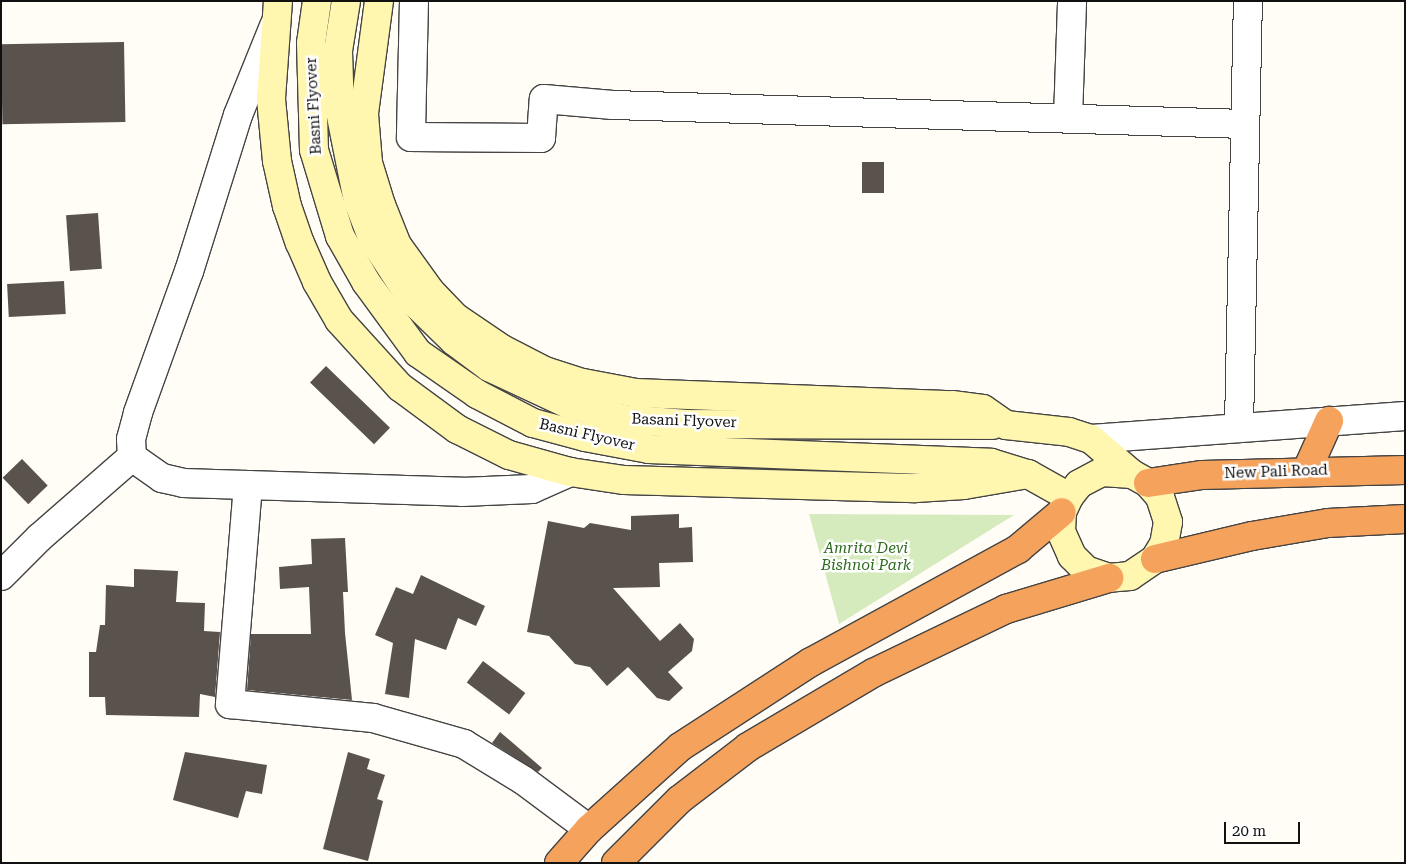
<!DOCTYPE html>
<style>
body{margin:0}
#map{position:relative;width:1406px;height:864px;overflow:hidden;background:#fffdf5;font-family:"Roboto Serif",serif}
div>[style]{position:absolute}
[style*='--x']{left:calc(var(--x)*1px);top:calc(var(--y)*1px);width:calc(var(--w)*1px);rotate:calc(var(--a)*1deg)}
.green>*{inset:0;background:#d5ebbd}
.building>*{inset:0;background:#5a524d;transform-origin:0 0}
.roads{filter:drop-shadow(1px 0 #444) drop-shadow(-1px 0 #444) drop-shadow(0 1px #444) drop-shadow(0 -1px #444)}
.street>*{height:28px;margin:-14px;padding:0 14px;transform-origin:14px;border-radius:14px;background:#fff}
.secondary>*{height:28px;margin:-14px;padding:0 14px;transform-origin:14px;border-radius:14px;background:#fff6b0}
.highway>*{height:28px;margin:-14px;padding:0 14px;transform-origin:14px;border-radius:14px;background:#f5a25d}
span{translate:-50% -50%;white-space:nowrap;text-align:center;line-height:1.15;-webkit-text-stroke:5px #fff;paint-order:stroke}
.street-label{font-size:15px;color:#111}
.park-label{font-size:15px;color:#2f6b1f;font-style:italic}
.frame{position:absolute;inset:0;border:2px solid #111;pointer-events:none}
.scale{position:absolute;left:1224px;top:822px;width:76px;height:22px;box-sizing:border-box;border:2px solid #111;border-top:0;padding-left:6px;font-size:15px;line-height:18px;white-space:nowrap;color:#111;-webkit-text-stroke:4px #fff;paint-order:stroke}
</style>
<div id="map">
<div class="green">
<i style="clip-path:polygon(809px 514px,1014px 515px,839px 624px)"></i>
</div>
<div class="building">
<i style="left:124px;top:42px;width:80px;height:123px;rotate:89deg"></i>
<i style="left:862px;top:162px;width:22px;height:31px"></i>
<i style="left:98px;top:213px;width:56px;height:32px;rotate:86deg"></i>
<i style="left:64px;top:281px;width:33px;height:57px;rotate:87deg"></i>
<i style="left:326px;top:366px;width:89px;height:23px;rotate:44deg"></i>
<i style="left:22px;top:459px;width:37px;height:27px;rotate:46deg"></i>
<i style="clip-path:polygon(679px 514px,679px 528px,692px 527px,693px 562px,659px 563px,660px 587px,613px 588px,660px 641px,680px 623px,694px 639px,692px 651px,668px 672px,683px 688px,669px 701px,657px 698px,628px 667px,607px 686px,590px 667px,575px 664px,549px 636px,527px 632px,548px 521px,584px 528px,590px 523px,631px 530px,631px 516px)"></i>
<i style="clip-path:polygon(345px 538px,348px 592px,343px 592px,345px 633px,352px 700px,247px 690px,251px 634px,311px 634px,309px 587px,280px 589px,279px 567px,312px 564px,311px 539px)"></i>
<i style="clip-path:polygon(134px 569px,178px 571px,176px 602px,205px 603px,204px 631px,220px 632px,215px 697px,200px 694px,199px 717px,106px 715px,105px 697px,89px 697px,89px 652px,96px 652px,100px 625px,105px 625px,106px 585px,134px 587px)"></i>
<i style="clip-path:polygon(421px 575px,485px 606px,476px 626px,458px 618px,446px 650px,415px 639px,409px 698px,385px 694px,393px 643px,375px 635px,396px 587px,413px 594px)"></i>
<i style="left:483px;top:661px;width:53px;height:27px;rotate:37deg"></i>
<i style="clip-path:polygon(500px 732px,542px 768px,538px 772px,492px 743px)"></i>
<i style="clip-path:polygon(185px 752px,267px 765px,262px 794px,246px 791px,238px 818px,173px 800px)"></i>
<i style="clip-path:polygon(348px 752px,370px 759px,367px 769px,385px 775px,377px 799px,383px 801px,368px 861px,323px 849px)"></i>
</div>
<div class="roads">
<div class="street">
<i style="--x:414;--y:1;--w:136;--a:91.3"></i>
<i style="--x:411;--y:137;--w:130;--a:0.4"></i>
<i style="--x:541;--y:138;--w:39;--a:-86"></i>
<i style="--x:544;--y:99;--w:69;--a:5"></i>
<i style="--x:613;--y:105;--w:632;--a:1.72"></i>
<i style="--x:274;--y:26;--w:96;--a:112"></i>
<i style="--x:238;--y:115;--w:164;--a:107.4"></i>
<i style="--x:189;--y:271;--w:151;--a:109.8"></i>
<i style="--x:138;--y:413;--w:27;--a:105"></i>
<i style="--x:131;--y:439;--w:18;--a:87"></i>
<i style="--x:132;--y:457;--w:37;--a:35"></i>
<i style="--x:162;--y:478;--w:22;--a:13"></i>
<i style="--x:183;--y:483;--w:279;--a:1.8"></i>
<i style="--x:462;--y:492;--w:70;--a:-2.5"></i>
<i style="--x:532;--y:489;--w:42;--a:-24.1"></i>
<i style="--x:1068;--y:118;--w:117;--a:-88"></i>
<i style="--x:1239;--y:426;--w:425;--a:-88.8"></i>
<i style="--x:1091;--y:439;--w:315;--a:-4.2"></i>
<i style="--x:248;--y:485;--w:220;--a:94.7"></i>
<i style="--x:230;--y:704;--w:144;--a:5.6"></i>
<i style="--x:373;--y:718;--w:95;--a:15.9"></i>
<i style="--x:464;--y:744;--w:69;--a:31.4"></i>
<i style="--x:523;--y:780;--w:82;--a:36.6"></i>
<i style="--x:1;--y:576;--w:54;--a:-45"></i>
<i style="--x:39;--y:538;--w:123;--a:-41.1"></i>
</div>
<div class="secondary">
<i style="--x:278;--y:1;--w:98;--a:94.1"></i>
<i style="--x:271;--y:99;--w:62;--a:84.5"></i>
<i style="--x:277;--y:161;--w:46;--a:77.5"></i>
<i style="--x:287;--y:206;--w:39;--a:71"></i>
<i style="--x:300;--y:243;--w:43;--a:66.4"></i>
<i style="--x:317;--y:282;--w:44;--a:59.9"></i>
<i style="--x:339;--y:320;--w:91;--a:47.7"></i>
<i style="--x:400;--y:387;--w:71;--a:36.4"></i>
<i style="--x:457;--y:429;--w:58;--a:26.6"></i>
<i style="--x:509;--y:455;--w:63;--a:15.6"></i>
<i style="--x:570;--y:472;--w:55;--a:8.4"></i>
<i style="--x:624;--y:480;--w:292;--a:1.6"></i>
<i style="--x:916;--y:488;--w:48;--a:-3.6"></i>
<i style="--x:964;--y:485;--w:65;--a:-9.8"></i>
<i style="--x:317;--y:1;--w:42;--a:98.1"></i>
<i style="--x:311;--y:43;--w:107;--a:88.4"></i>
<i style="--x:314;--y:150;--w:90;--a:73.2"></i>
<i style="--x:340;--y:236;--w:53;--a:60.5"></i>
<i style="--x:366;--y:282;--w:88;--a:53.8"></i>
<i style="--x:418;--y:353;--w:72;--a:34.8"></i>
<i style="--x:477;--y:394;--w:63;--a:27.4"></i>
<i style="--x:533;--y:423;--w:54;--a:15.1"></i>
<i style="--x:585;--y:437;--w:65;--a:10.6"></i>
<i style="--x:649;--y:449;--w:342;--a:2.3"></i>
<i style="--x:991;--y:463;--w:39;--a:17"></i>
<i style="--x:1028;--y:474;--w:47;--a:29.3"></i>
<i style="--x:346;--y:1;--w:51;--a:99.1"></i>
<i style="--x:338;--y:51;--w:60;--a:88.1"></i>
<i style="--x:340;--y:111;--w:92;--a:78.7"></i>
<i style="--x:358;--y:201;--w:40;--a:69"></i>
<i style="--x:372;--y:238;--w:75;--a:56.9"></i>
<i style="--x:413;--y:301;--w:57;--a:44.3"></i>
<i style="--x:454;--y:341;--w:44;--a:36.6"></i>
<i style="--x:489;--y:367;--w:87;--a:25.1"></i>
<i style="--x:568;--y:404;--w:57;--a:15.3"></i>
<i style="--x:623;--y:419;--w:64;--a:4.5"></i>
<i style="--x:687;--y:424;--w:305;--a:0.2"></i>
<i style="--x:379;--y:1;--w:114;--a:97.6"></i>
<i style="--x:364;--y:114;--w:49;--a:85.3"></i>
<i style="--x:368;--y:163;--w:44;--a:72.8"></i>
<i style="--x:381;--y:205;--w:43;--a:68.2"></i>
<i style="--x:397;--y:245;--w:57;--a:54.3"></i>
<i style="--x:430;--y:291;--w:36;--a:46"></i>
<i style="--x:455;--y:317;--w:57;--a:34.2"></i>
<i style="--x:502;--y:349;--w:48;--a:27.1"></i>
<i style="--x:545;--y:371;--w:40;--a:18"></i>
<i style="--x:583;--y:383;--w:54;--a:10.7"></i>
<i style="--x:636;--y:393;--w:316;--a:2.2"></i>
<i style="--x:952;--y:405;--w:31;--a:7"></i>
<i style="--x:983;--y:409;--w:28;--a:35"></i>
<i style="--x:1006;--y:425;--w:63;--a:6.3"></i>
<i style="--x:1069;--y:432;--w:23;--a:18"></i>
<i style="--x:1091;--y:439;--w:54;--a:40.5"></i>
<i style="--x:1132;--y:474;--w:18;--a:29"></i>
<i style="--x:1148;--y:483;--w:18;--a:49"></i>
<i style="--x:1160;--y:497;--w:26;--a:72"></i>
<i style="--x:1168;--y:522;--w:22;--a:100"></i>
<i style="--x:1164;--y:544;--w:17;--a:121"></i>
<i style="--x:1155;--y:559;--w:30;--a:146"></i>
<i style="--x:1130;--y:576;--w:21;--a:175"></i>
<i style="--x:1109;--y:578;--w:24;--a:-161"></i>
<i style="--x:1086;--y:570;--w:20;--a:-135"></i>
<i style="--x:1072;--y:556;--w:27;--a:-114"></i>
<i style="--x:1061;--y:531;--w:19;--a:-87"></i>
<i style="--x:1062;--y:512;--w:17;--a:-65"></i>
<i style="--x:1069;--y:497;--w:16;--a:-52"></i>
<i style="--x:1079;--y:484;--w:26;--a:-28"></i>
<i style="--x:1102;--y:472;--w:30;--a:4"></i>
</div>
<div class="highway">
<i style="--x:1307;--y:470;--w:54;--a:-65.8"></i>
<i style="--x:1148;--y:483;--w:55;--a:-8.4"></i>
<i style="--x:1202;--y:475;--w:203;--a:-1.4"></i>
<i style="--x:1155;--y:559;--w:100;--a:-13.3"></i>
<i style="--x:1252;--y:536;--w:77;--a:-9.7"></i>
<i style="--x:1328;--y:523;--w:77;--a:-3"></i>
<i style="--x:559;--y:863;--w:45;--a:-48.6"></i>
<i style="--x:589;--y:829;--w:122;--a:-42"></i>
<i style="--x:680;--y:747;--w:156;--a:-33"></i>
<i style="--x:811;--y:662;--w:236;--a:-28.6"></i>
<i style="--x:1018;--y:549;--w:57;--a:-40.1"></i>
<i style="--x:616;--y:863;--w:89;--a:-45"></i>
<i style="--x:679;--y:800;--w:87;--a:-37.5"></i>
<i style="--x:748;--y:747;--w:145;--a:-30.6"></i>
<i style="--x:873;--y:673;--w:148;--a:-25.7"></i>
<i style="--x:1006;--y:609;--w:108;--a:-16.8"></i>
</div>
</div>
<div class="street-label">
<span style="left:314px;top:106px;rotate:-93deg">Basni Flyover</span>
<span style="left:684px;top:421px;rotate:2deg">Basani Flyover</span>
<span style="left:587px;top:435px;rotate:13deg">Basni Flyover</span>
<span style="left:1276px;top:472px;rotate:-2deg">New Pali Road</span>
</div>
<div class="park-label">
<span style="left:866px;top:557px">Amrita Devi<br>Bishnoi Park</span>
</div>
<div class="frame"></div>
<div class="scale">20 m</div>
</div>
